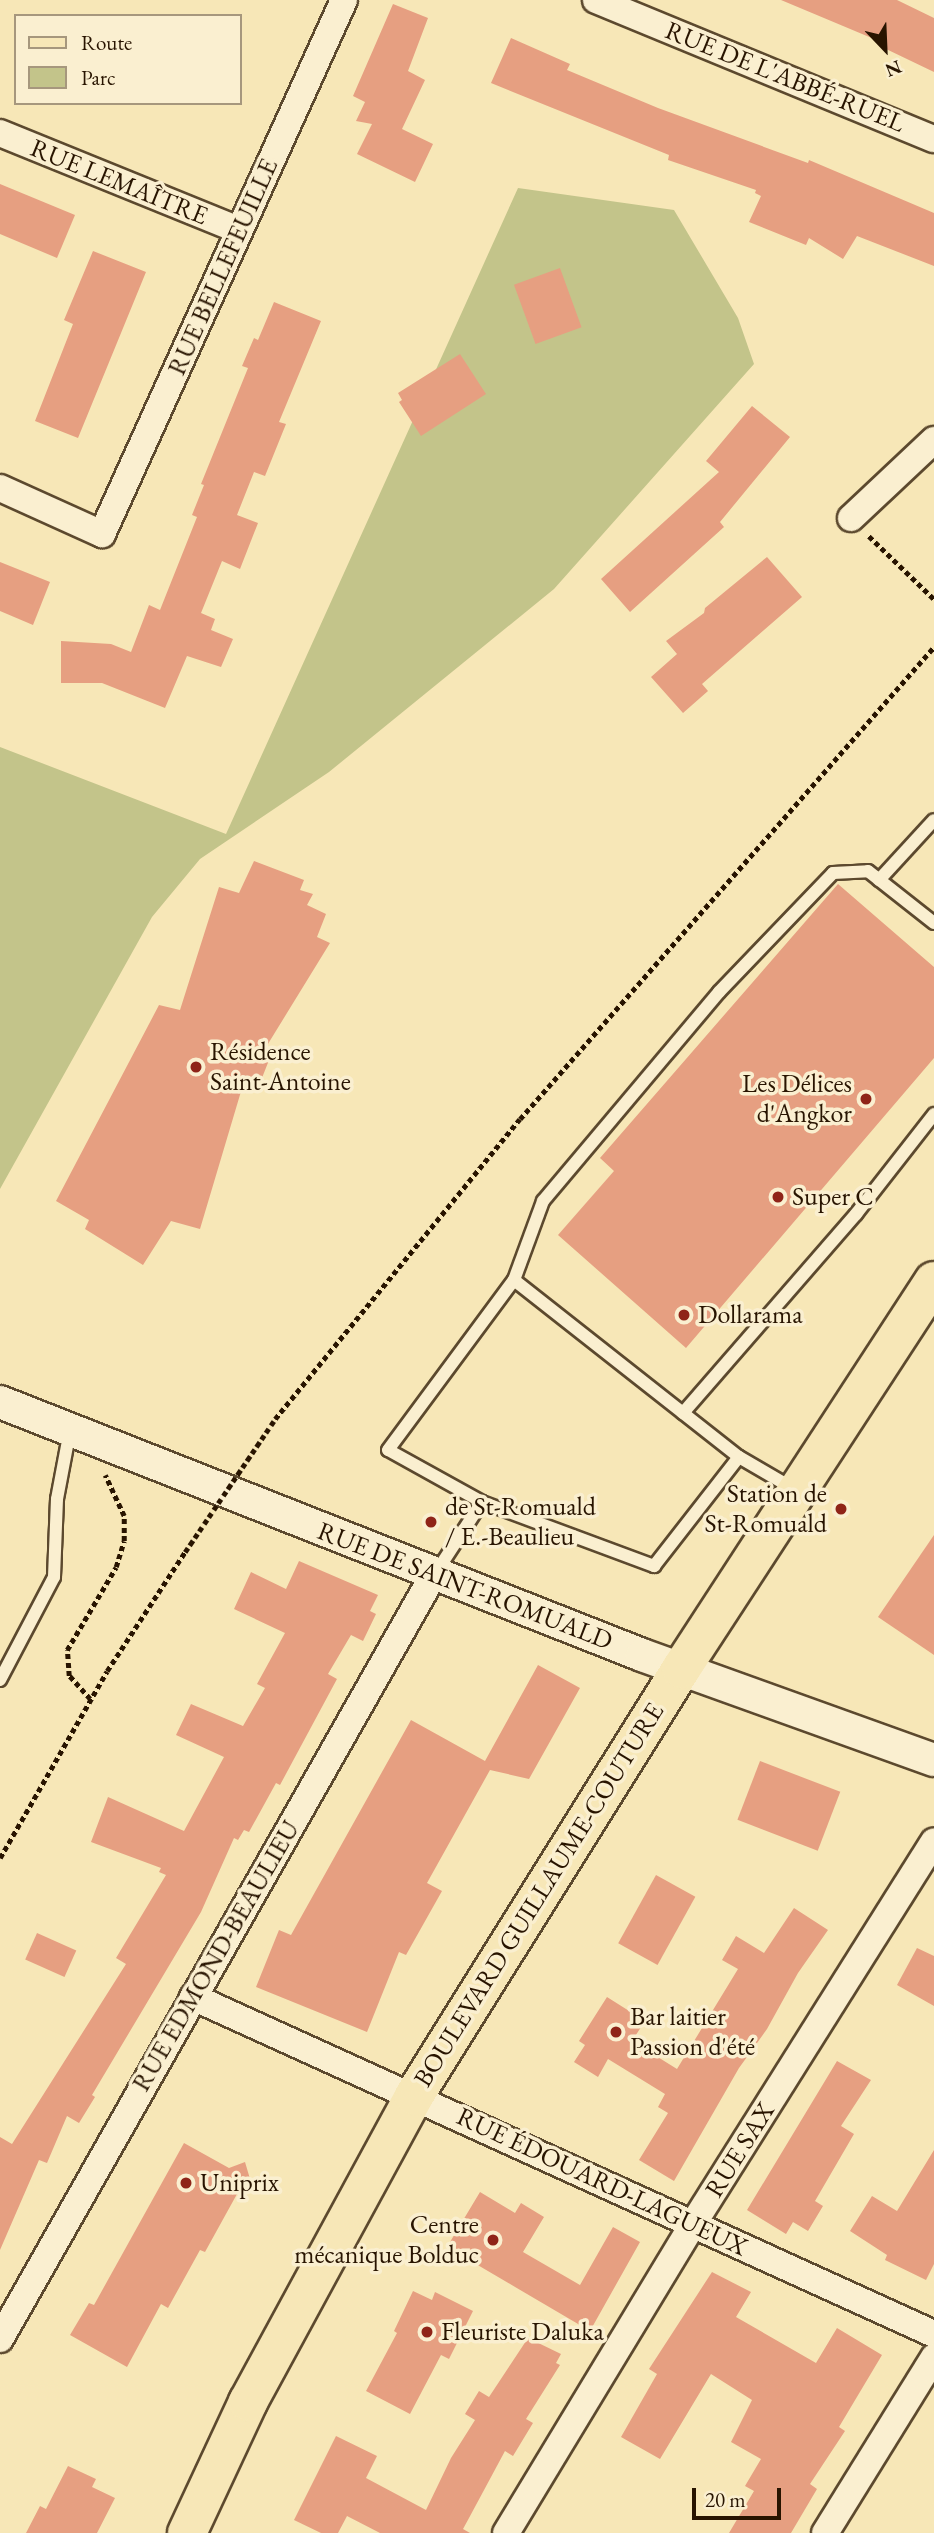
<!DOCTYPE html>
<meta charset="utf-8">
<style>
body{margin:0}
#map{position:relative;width:934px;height:2533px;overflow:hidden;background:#f7e7b7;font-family:"EB Garamond",serif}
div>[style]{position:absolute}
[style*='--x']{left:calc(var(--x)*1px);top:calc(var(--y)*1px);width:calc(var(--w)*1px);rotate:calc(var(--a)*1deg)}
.green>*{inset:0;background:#c3c48a}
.building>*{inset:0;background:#e69f81;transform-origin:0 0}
.path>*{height:4.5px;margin-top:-2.25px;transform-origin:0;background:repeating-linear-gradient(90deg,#281400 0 5px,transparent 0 8.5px)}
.roads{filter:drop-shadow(2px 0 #5c492e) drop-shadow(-2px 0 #5c492e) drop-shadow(0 2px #5c492e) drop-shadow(0 -2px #5c492e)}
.service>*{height:12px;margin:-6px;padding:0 6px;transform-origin:6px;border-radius:6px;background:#faefd0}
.minor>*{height:26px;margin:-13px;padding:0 13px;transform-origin:13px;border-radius:13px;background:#faefd0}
.tertiary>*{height:32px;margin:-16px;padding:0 16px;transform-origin:16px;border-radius:16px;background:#faefd0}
.primary>*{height:38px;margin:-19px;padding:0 19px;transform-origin:19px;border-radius:19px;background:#f7e7b7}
.path-bridge>*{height:4.5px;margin-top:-2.25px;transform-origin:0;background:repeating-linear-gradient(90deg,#281400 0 5px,transparent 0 8.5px)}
.dots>*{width:19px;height:19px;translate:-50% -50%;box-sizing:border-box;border:4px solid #faefd0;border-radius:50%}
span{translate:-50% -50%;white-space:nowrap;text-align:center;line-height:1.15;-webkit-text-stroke:7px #faefd0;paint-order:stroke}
.street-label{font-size:26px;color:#281400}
.poi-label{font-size:26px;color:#281400}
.left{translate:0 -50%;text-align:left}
.right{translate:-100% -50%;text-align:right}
.legend{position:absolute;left:14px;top:14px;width:228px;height:91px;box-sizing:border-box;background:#faefd0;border:2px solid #a6977d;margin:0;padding:9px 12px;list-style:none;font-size:21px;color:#281400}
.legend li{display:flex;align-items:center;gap:14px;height:35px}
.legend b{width:35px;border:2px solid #a6977d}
.north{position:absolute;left:850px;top:14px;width:70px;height:70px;-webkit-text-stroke:5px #faefd0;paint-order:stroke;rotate:157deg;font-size:19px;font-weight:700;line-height:28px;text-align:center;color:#281400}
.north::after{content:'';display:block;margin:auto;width:24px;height:32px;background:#281400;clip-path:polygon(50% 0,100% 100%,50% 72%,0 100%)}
.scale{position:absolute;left:692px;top:2488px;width:89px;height:32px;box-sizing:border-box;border:4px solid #281400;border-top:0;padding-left:9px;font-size:21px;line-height:24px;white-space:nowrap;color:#281400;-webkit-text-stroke:5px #faefd0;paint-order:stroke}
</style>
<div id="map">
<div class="green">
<i style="clip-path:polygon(518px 188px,674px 210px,738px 318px,754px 364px,554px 589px,329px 772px,200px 859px,152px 917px,0 1189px,0 747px,226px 834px)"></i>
</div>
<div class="building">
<i style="clip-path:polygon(781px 0,897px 0,934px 18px,934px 72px,884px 48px,886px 44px)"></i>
<i style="clip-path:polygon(393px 4px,428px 18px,408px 71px,425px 80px,402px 129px,433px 144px,415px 182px,357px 154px,372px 124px,356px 121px,365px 102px,353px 96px)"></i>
<i style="clip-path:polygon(511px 38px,570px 64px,567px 70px,658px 108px,808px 163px,809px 160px,934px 213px,934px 266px,857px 236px,843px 259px,809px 238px,806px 245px,749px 222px,761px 196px,755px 193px,756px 190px,668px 160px,669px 155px,491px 83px)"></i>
<i style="clip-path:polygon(0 184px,75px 215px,57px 258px,0 234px)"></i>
<i style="clip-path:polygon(93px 251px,146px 272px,78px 438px,35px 421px,73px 324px,64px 320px)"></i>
<i style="left:560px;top:268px;width:63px;height:49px;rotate:70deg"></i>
<i style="clip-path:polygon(274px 302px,321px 321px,279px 422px,286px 424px,265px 476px,254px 472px,237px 515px,258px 523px,240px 569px,222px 561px,201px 613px,215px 619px,211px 630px,233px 639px,221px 667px,187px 656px,165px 708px,102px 683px,61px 683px,61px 641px,111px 644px,131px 652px,149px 605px,160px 610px,197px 517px,192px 515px,204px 485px,201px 484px,248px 368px,242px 366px,254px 338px,258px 340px)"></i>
<i style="clip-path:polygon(460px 354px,486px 394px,421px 436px,399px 402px,402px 400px,398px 393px)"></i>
<i style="clip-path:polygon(752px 406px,790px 437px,720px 522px,724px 527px,630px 612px,601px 579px,719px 472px,706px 461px)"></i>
<i style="clip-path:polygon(767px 557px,802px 597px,702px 684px,708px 691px,683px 713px,651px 677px,677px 654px,666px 641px,704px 613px,705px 608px)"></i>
<i style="clip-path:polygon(0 562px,50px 582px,33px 625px,0 611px)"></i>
<i style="clip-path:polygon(254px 861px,304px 880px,300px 890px,313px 894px,307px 905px,326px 914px,317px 937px,330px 943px,263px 1052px,271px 1055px,260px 1083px,245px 1078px,200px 1229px,171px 1221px,143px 1265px,85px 1229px,89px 1220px,56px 1201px,159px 1005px,180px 1010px,219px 887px,239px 893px)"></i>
<i style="clip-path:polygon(838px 884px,934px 967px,934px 1058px,686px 1348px,558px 1235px,614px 1171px,600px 1158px)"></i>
<i style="clip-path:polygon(934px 1535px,934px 1655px,878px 1617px)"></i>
<i style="clip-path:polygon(299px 1561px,378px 1595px,370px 1611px,376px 1614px,363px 1641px,351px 1635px,328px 1674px,337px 1679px,280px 1785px,276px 1783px,249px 1832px,244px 1830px,238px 1840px,234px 1838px,201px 1912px,92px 2095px,95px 2097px,79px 2123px,67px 2116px,47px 2163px,39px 2160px,0 2250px,0 2137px,12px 2144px,126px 1964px,116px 1958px,166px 1875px,159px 1872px,161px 1868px,91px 1842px,108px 1797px,184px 1831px,224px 1757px,176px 1735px,191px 1704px,243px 1726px,265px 1688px,257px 1684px,285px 1633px,234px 1609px,251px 1572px,286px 1589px)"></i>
<i style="clip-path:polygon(538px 1665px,580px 1688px,529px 1779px,490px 1770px,427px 1883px,442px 1891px,406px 1955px,399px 1952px,367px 2032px,256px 1987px,279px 1930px,291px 1935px,411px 1720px,485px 1761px)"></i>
<i style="left:760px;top:1761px;width:86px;height:63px;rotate:21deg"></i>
<i style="left:656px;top:1875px;width:45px;height:78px;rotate:29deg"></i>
<i style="clip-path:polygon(794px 1908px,828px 1930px,798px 1973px,767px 2029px,739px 2068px,674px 2181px,639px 2160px,668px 2113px,658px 2107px,665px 2094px,608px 2059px,598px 2077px,574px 2062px,585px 2045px,579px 2041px,607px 1997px,645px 2021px,632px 2041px,677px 2069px,738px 1969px,722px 1960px,736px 1936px,764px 1953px)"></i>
<i style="left:37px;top:1933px;width:43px;height:29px;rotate:24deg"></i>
<i style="clip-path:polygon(917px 1948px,934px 1956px,934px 2006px,897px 1985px)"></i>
<i style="clip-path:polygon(837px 2061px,871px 2080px,841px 2126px,854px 2134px,815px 2201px,823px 2206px,808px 2231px,793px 2222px,786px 2234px,747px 2210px)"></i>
<i style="clip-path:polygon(184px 2143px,229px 2168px,245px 2162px,253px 2189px,237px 2194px,205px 2252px,200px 2250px,168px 2308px,161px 2304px,127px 2367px,70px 2335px,89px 2303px,94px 2305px)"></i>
<i style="clip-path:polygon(934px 2150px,934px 2264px,926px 2280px,885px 2260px,887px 2255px,850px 2231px,872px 2196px,897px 2211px)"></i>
<i style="clip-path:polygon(480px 2192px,515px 2213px,521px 2203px,544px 2217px,523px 2252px,580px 2285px,613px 2227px,640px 2242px,590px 2331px,447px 2247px)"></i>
<i style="clip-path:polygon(712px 2272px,751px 2292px,736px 2317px,816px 2363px,837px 2328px,882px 2355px,839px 2427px,845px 2431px,810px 2484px,817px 2489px,791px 2533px,729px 2533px,754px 2491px,745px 2486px,761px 2459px,731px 2442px,752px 2400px,711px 2374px,660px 2459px,621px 2437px,657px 2374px,649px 2369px)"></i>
<i style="clip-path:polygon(413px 2291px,432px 2300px,435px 2292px,473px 2311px,449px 2359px,441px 2355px,410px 2414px,366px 2391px,397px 2333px,394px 2331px)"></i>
<i style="clip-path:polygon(528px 2338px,561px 2354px,556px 2363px,560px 2365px,526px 2419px,533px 2423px,513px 2456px,505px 2451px,469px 2518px,463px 2529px,470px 2533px,380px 2533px,347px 2516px,338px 2533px,321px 2533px,294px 2520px,336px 2436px,377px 2456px,366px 2478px,426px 2510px,451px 2458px,475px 2420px,465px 2414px,479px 2391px,489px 2397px)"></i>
<i style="clip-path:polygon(68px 2466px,96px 2479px,92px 2487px,115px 2498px,97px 2533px,26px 2533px,40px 2506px,46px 2509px)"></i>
</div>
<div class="path">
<i style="--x:869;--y:536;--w:91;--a:44.1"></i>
<i style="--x:275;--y:1419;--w:387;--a:-50.8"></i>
<i style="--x:520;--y:1119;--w:628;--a:-48.75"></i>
<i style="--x:90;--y:1699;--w:31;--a:-132"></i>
<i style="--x:69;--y:1676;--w:26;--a:-94"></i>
<i style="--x:67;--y:1650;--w:96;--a:-59.4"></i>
<i style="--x:116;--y:1567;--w:27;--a:-73"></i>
<i style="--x:124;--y:1541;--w:25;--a:-90"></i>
<i style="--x:124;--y:1516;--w:45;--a:-114.9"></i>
<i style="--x:0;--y:1858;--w:215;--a:-60.2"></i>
<i style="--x:107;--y:1671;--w:142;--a:-56.8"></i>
</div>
<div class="roads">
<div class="service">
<i style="--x:879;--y:880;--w:81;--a:-47.5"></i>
<i style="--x:514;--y:1280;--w:84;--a:-69.8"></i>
<i style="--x:543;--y:1201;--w:273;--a:-49.9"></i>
<i style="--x:719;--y:992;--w:165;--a:-46.2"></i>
<i style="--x:833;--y:873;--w:35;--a:-3"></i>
<i style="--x:868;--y:871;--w:84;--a:38.2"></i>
<i style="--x:683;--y:1413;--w:264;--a:-49"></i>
<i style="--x:856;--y:1214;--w:127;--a:-52"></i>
<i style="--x:482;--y:1502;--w:107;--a:-151"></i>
<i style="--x:388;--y:1450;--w:212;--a:-53.5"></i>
<i style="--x:514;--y:1280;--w:286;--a:38.2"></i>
<i style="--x:435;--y:1574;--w:86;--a:-56.9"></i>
<i style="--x:482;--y:1502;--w:184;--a:20.4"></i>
<i style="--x:654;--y:1566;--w:138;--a:-52.1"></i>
<i style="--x:739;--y:1457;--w:64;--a:30.2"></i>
<i style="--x:0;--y:1680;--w:116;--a:-62.3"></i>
<i style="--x:54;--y:1577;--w:78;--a:-87.8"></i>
<i style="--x:57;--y:1499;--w:70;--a:-79.3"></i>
</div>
<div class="minor">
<i style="--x:596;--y:0;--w:365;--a:22.4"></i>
<i style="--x:0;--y:133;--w:258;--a:22.1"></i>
<i style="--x:0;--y:488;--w:112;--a:24.3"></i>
<i style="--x:102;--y:534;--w:586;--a:-65.62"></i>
<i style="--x:851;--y:518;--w:114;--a:-43.2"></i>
<i style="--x:193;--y:1997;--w:814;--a:24.46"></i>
<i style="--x:0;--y:2339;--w:880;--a:-60.43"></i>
<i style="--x:506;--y:2533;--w:361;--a:-58.8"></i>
<i style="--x:693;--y:2224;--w:452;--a:-57.8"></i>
<i style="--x:825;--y:2533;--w:207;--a:-58.2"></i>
</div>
<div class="tertiary">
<i style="--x:0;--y:1402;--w:690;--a:21.51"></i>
<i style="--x:642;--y:1655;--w:310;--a:19.8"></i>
</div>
<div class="primary">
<i style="--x:187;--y:2533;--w:145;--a:-65"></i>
<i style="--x:248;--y:2402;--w:348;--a:-61.5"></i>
<i style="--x:414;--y:2096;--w:504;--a:-57.98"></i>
<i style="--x:681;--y:1669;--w:463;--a:-56.9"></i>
</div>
</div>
<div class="path-bridge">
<i style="--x:185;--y:1552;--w:161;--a:-55.9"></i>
</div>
<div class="dots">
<i style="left:196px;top:1067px;background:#8f2418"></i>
<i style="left:866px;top:1099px;background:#8f2418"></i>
<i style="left:778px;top:1197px;background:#8f2418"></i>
<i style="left:684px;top:1315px;background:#8f2418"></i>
<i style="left:841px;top:1509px;background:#8f2418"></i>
<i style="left:431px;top:1522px;background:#8f2418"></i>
<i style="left:616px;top:2032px;background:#8f2418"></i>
<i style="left:186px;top:2183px;background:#8f2418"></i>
<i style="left:493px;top:2240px;background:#8f2418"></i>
<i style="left:427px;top:2332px;background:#8f2418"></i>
</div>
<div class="street-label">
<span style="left:785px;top:77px;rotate:22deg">RUE DE L'ABBÉ-RUEL</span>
<span style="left:119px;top:182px;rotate:22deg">RUE LEMAÎTRE</span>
<span style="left:223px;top:267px;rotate:-66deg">RUE BELLEFEUILLE</span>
<span style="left:465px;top:1586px;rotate:21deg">RUE DE SAINT-ROMUALD</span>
<span style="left:539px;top:1895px;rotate:-58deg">BOULEVARD GUILLAUME-COUTURE</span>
<span style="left:216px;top:1956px;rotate:-60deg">RUE EDMOND-BEAULIEU</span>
<span style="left:740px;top:2150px;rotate:-58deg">RUE SAX</span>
<span style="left:602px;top:2182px;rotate:25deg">RUE ÉDOUARD-LAGUEUX</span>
</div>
<div class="poi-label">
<span class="left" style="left:210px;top:1067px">Résidence<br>Saint-Antoine</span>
<span class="right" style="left:852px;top:1099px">Les Délices<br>d'Angkor</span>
<span class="left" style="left:792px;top:1197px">Super C</span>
<span class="left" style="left:698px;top:1315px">Dollarama</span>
<span class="right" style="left:827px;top:1509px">Station de<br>St-Romuald</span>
<span class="left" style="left:445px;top:1522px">de St-Romuald<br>/ E.-Beaulieu</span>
<span class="left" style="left:630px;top:2032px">Bar laitier<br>Passion d'été</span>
<span class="left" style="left:200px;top:2183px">Uniprix</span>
<span class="right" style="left:479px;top:2240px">Centre<br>mécanique Bolduc</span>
<span class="left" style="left:441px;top:2332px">Fleuriste Daluka</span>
</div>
<ul class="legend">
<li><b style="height:9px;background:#f7e7b7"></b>Route</li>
<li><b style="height:19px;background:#c3c48a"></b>Parc</li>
</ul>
<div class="north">N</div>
<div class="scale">20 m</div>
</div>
